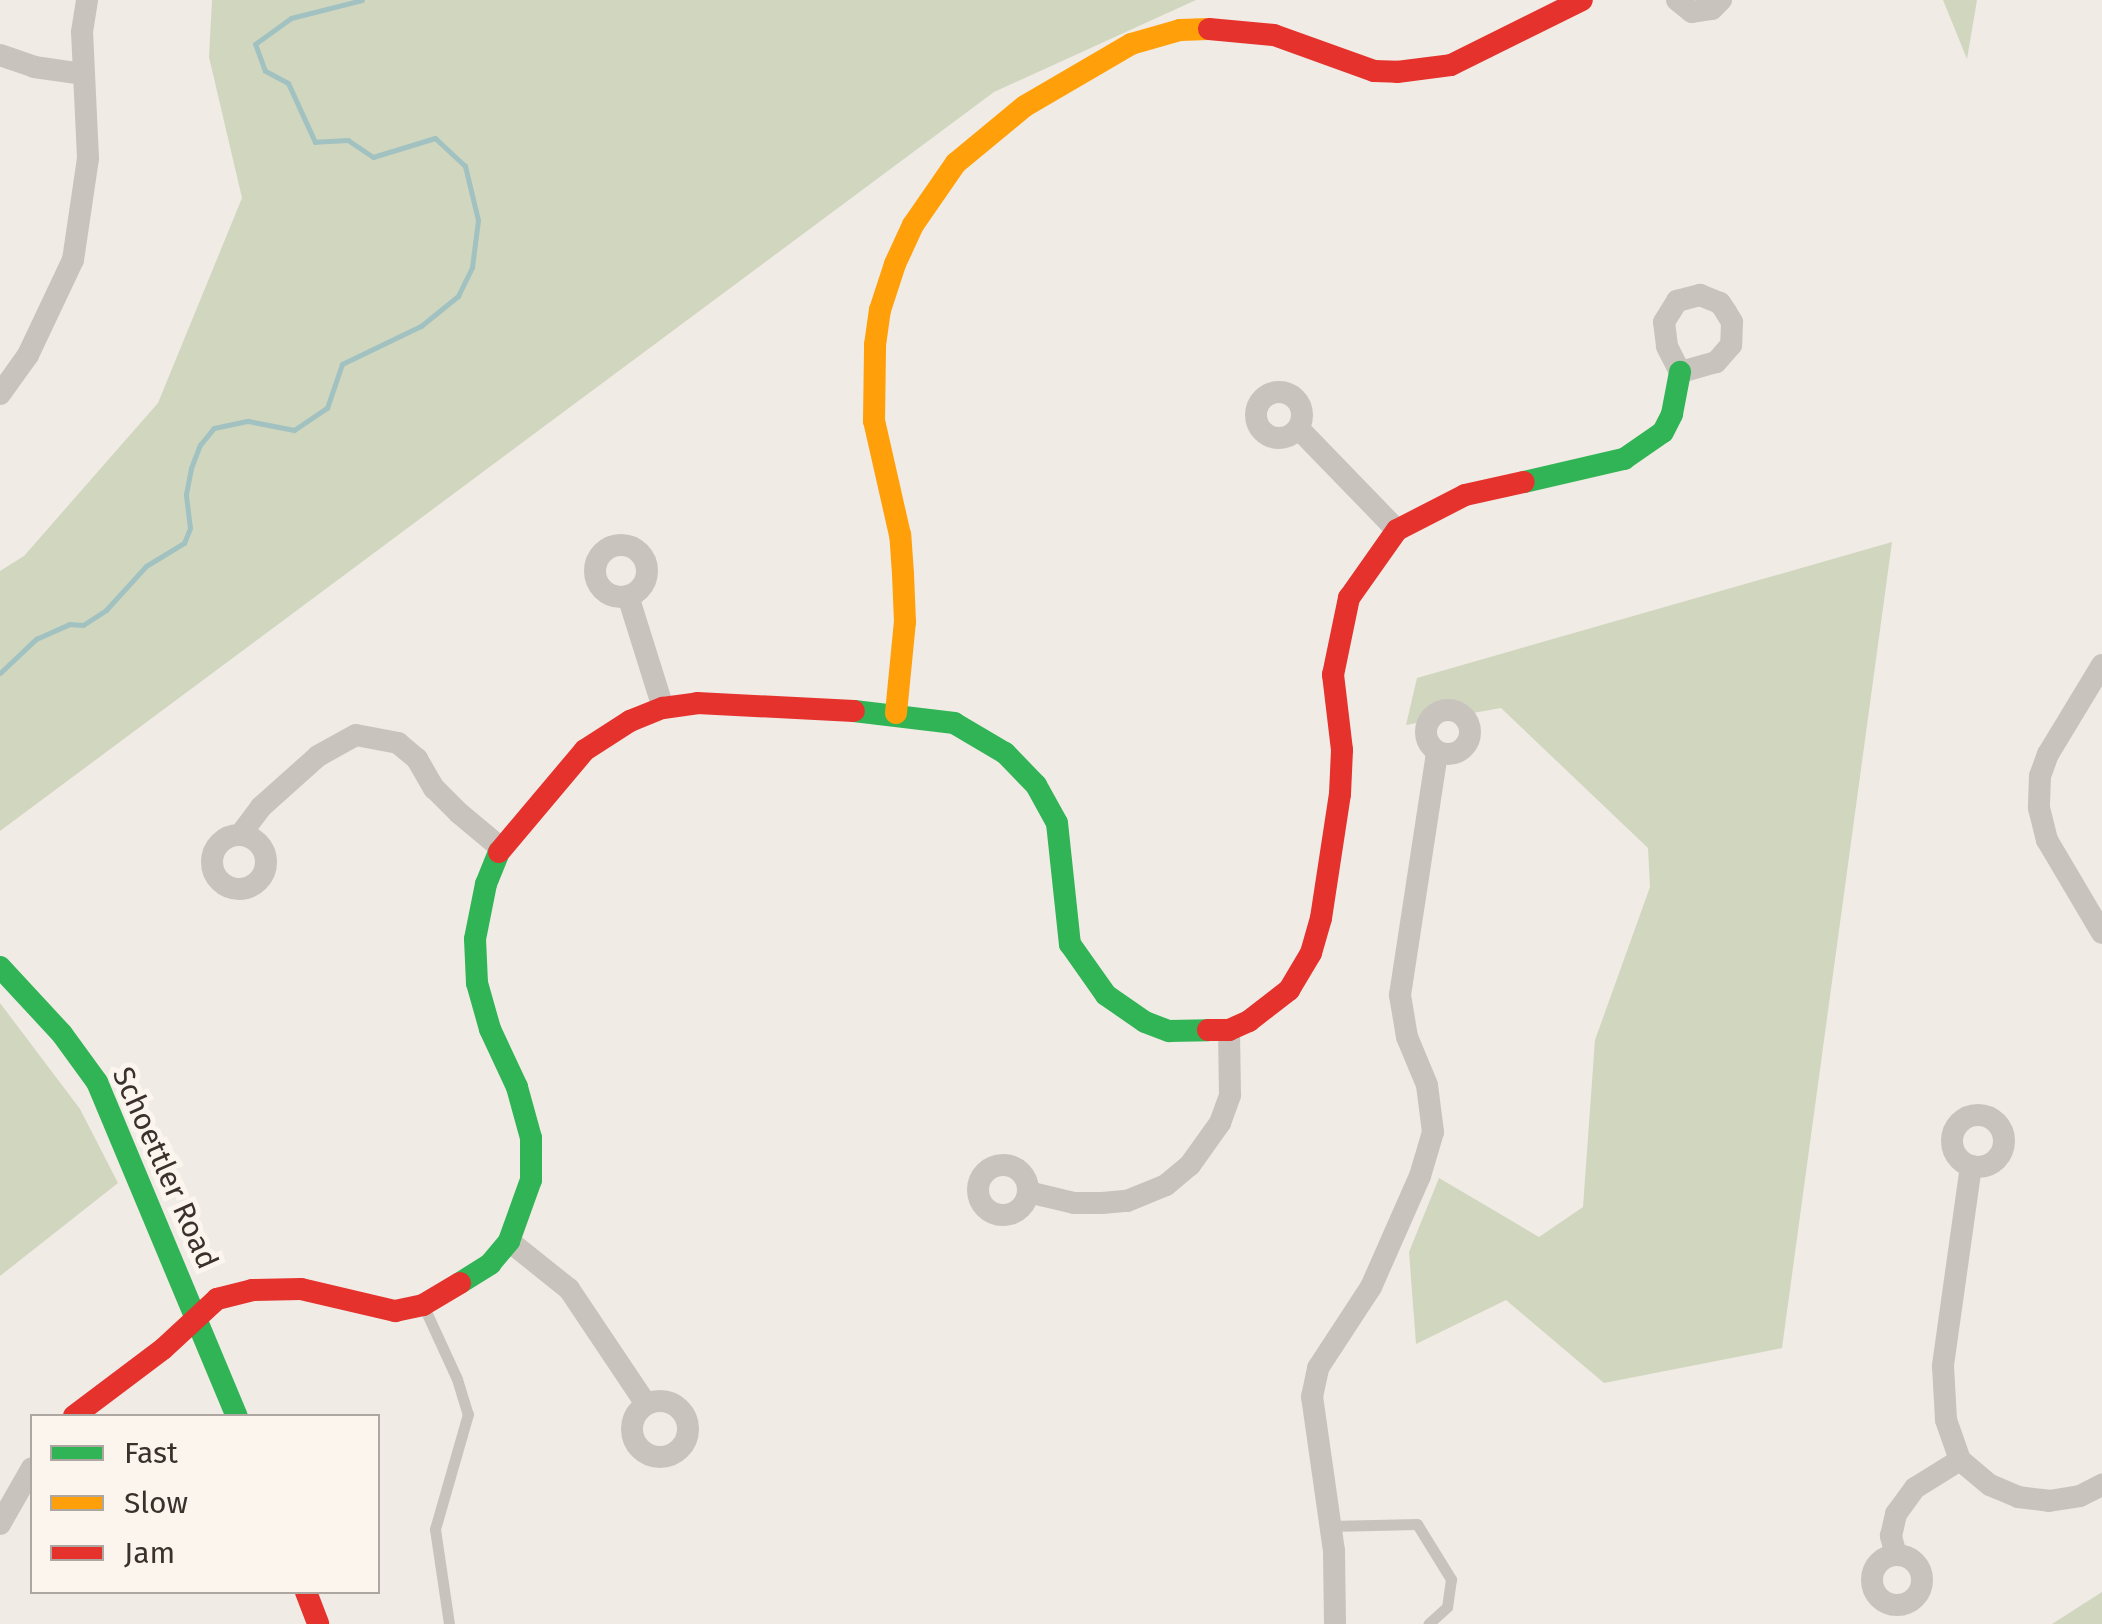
<!DOCTYPE html>
<style>
body{margin:0}
#map{position:relative;width:2102px;height:1624px;overflow:hidden;background:#f0ebe5;font-family:"Fira Sans",sans-serif}
div>[style]{position:absolute}
[style*='--x']{left:calc(var(--x)*1px);top:calc(var(--y)*1px);width:calc(var(--w)*1px);rotate:calc(var(--a)*1deg)}
.green>*{inset:0;background:#d1d6bf}
.stream>*{height:5px;margin:-2.5px;padding:0 2.5px;transform-origin:2.5px;border-radius:2.5px;background:#a1c2c1}
.lane>*{height:11px;margin:-5.5px;padding:0 5.5px;transform-origin:5.5px;border-radius:5.5px;background:#c9c3be}
.street>*{height:22px;margin:-11px;padding:0 11px;transform-origin:11px;border-radius:11px;background:#c9c3be}
.street>.ring{margin:-11px;padding:0;box-sizing:content-box;background:none;border:22px solid #c9c3be;border-radius:50%}
.fast>*{height:22px;margin:-11px;padding:0 11px;transform-origin:11px;border-radius:11px;background:#30b455}
.slow>*{height:22px;margin:-11px;padding:0 11px;transform-origin:11px;border-radius:11px;background:#ff9f0a}
.jam>*{height:22px;margin:-11px;padding:0 11px;transform-origin:11px;border-radius:11px;background:#e5322d}
span{translate:-50% -50%;white-space:nowrap;text-align:center;line-height:1.15;-webkit-text-stroke:10px #fbf5ee;paint-order:stroke}
.street-label{font-size:30px;color:#3b302b}
.legend{position:absolute;left:30px;top:1414px;width:350px;height:180px;box-sizing:border-box;background:#fbf5ee;border:2px solid #aea6a0;margin:0;padding:12px 18px;list-style:none;font-size:30px;color:#3b302b}
.legend li{display:flex;align-items:center;gap:20px;height:50px}
.legend b{width:50px;border:2px solid #aea6a0}
</style>
<div id="map">
<div class="green">
<i style="clip-path:polygon(212px 0,1196px 0,994px 92px,0 831px,0 571px,24px 556px,158px 403px,242px 198px,209px 57px)"></i>
<i style="clip-path:polygon(1943px 0,1977px 0,1967px 59px)"></i>
<i style="clip-path:polygon(1892px 542px,1782px 1348px,1604px 1383px,1506px 1300px,1416px 1344px,1409px 1252px,1439px 1178px,1539px 1237px,1583px 1207px,1595px 1040px,1650px 887px,1648px 848px,1501px 708px,1406px 725px,1417px 678px)"></i>
<i style="clip-path:polygon(0 1003px,80px 1109px,118px 1183px,0 1276px)"></i>
<i style="clip-path:polygon(2102px 1592px,2102px 1624px,2052px 1624px)"></i>
</div>
<div class="stream">
<i style="--x:0;--y:673;--w:50;--a:-43.4"></i>
<i style="--x:36;--y:639;--w:36;--a:-24"></i>
<i style="--x:69;--y:624;--w:14;--a:4"></i>
<i style="--x:83;--y:625;--w:27;--a:-33"></i>
<i style="--x:106;--y:610;--w:59;--a:-47.7"></i>
<i style="--x:146;--y:566;--w:44;--a:-31.2"></i>
<i style="--x:184;--y:543;--w:16;--a:-68"></i>
<i style="--x:190;--y:528;--w:34;--a:-97"></i>
<i style="--x:186;--y:494;--w:26;--a:-79"></i>
<i style="--x:191;--y:468;--w:25;--a:-69"></i>
<i style="--x:200;--y:445;--w:22;--a:-51"></i>
<i style="--x:214;--y:428;--w:35;--a:-12"></i>
<i style="--x:248;--y:421;--w:47;--a:11.1"></i>
<i style="--x:294;--y:430;--w:40;--a:-34"></i>
<i style="--x:327;--y:408;--w:46;--a:-71.2"></i>
<i style="--x:342;--y:364;--w:88;--a:-25.7"></i>
<i style="--x:421;--y:326;--w:48;--a:-39"></i>
<i style="--x:458;--y:296;--w:32;--a:-64"></i>
<i style="--x:472;--y:267;--w:47;--a:-82.7"></i>
<i style="--x:478;--y:220;--w:56;--a:-103.5"></i>
<i style="--x:465;--y:166;--w:41;--a:-137"></i>
<i style="--x:435;--y:138;--w:65;--a:163"></i>
<i style="--x:373;--y:157;--w:30;--a:-146"></i>
<i style="--x:348;--y:140;--w:33;--a:177"></i>
<i style="--x:315;--y:142;--w:65;--a:-114.6"></i>
<i style="--x:288;--y:83;--w:26;--a:-152"></i>
<i style="--x:265;--y:71;--w:29;--a:-110"></i>
<i style="--x:255;--y:44;--w:44;--a:-35.8"></i>
<i style="--x:291;--y:18;--w:73;--a:-14.2"></i>
</div>
<div class="lane">
<i style="--x:423;--y:1305;--w:81;--a:65.3"></i>
<i style="--x:457;--y:1379;--w:37;--a:73"></i>
<i style="--x:468;--y:1414;--w:120;--a:106"></i>
<i style="--x:435;--y:1529;--w:96;--a:81.6"></i>
<i style="--x:1330;--y:1526;--w:87;--a:-1.3"></i>
<i style="--x:1417;--y:1524;--w:65;--a:58.3"></i>
<i style="--x:1451;--y:1579;--w:28;--a:98"></i>
<i style="--x:1447;--y:1607;--w:25;--a:138"></i>
</div>
<div class="street">
<i style="--x:1677;--y:0;--w:19;--a:39"></i>
<i style="--x:1692;--y:12;--w:20;--a:-9"></i>
<i style="--x:1712;--y:9;--w:13;--a:-45"></i>
<i style="--x:0;--y:55;--w:36;--a:19"></i>
<i style="--x:34;--y:67;--w:49;--a:8.1"></i>
<i style="--x:1700;--y:295;--w:22;--a:22"></i>
<i style="--x:1720;--y:303;--w:11;--a:56"></i>
<i style="--x:1726;--y:312;--w:12;--a:59"></i>
<i style="--x:1732;--y:322;--w:23;--a:92"></i>
<i style="--x:1731;--y:345;--w:23;--a:131"></i>
<i style="--x:1716;--y:362;--w:37;--a:164"></i>
<i style="--x:1680;--y:372;--w:29;--a:-117"></i>
<i style="--x:1667;--y:346;--w:24;--a:-97"></i>
<i style="--x:1664;--y:322;--w:25;--a:-58"></i>
<i style="--x:1677;--y:301;--w:24;--a:-15"></i>
<i class="ring" style="left:1256px;top:392px;width:24px;height:24px"></i>
<i style="--x:0;--y:394;--w:48;--a:-54.3"></i>
<i style="--x:28;--y:355;--w:105;--a:-64.7"></i>
<i style="--x:73;--y:260;--w:103;--a:-81.6"></i>
<i style="--x:88;--y:158;--w:126;--a:-92.7"></i>
<i style="--x:82;--y:32;--w:32;--a:-81"></i>
<i style="--x:1299;--y:429;--w:141;--a:45.9"></i>
<i class="ring" style="left:595px;top:545px;width:30px;height:30px"></i>
<i style="--x:628;--y:596;--w:117;--a:72.6"></i>
<i style="--x:2102;--y:665;--w:104;--a:121.2"></i>
<i style="--x:2048;--y:754;--w:23;--a:110"></i>
<i style="--x:2040;--y:776;--w:32;--a:92"></i>
<i style="--x:2039;--y:808;--w:33;--a:76"></i>
<i style="--x:2047;--y:840;--w:108;--a:59.4"></i>
<i class="ring" style="left:1426px;top:710px;width:22px;height:22px"></i>
<i style="--x:243;--y:831;--w:30;--a:-53"></i>
<i style="--x:261;--y:807;--w:76;--a:-41.8"></i>
<i style="--x:318;--y:756;--w:43;--a:-28.9"></i>
<i style="--x:356;--y:735;--w:43;--a:10.8"></i>
<i style="--x:398;--y:743;--w:25;--a:40"></i>
<i style="--x:417;--y:759;--w:34;--a:60"></i>
<i style="--x:434;--y:788;--w:35;--a:45"></i>
<i style="--x:459;--y:813;--w:55;--a:39.8"></i>
<i class="ring" style="left:212px;top:835px;width:32px;height:32px"></i>
<i class="ring" style="left:1952px;top:1115px;width:30px;height:30px"></i>
<i class="ring" style="left:978px;top:1165px;width:28px;height:28px"></i>
<i style="--x:1971;--y:1166;--w:202;--a:98"></i>
<i style="--x:1943;--y:1366;--w:54;--a:86.8"></i>
<i style="--x:1946;--y:1420;--w:42;--a:70.7"></i>
<i style="--x:1960;--y:1460;--w:39;--a:40"></i>
<i style="--x:1990;--y:1485;--w:30;--a:23"></i>
<i style="--x:2018;--y:1497;--w:31;--a:7"></i>
<i style="--x:2049;--y:1501;--w:31;--a:-9"></i>
<i style="--x:2080;--y:1496;--w:25;--a:-27"></i>
<i style="--x:1028;--y:1192;--w:47;--a:13.4"></i>
<i style="--x:1074;--y:1203;--w:28;--a:0"></i>
<i style="--x:1102;--y:1203;--w:25;--a:-5"></i>
<i style="--x:1127;--y:1201;--w:42;--a:-22.3"></i>
<i style="--x:1166;--y:1185;--w:31;--a:-40"></i>
<i style="--x:1190;--y:1165;--w:52;--a:-54.5"></i>
<i style="--x:1220;--y:1123;--w:30;--a:-70"></i>
<i style="--x:1230;--y:1095;--w:65;--a:-90.9"></i>
<i style="--x:509;--y:1241;--w:77;--a:38.7"></i>
<i style="--x:569;--y:1289;--w:138;--a:56.2"></i>
<i class="ring" style="left:632px;top:1401px;width:34px;height:34px"></i>
<i style="--x:0;--y:1524;--w:64;--a:-60.3"></i>
<i class="ring" style="left:1872px;top:1555px;width:28px;height:28px"></i>
<i style="--x:1896;--y:1555;--w:20;--a:-105"></i>
<i style="--x:1891;--y:1536;--w:23;--a:-77"></i>
<i style="--x:1896;--y:1514;--w:32;--a:-54"></i>
<i style="--x:1915;--y:1488;--w:53;--a:-31.9"></i>
<i style="--x:1335;--y:1624;--w:73;--a:-90.8"></i>
<i style="--x:1334;--y:1551;--w:156;--a:-98.1"></i>
<i style="--x:1312;--y:1397;--w:30;--a:-78"></i>
<i style="--x:1318;--y:1368;--w:97;--a:-56.8"></i>
<i style="--x:1371;--y:1287;--w:121;--a:-66.2"></i>
<i style="--x:1420;--y:1176;--w:46;--a:-73.5"></i>
<i style="--x:1433;--y:1132;--w:47;--a:-97.3"></i>
<i style="--x:1427;--y:1085;--w:52;--a:-112.6"></i>
<i style="--x:1407;--y:1037;--w:43;--a:-99.5"></i>
<i style="--x:1400;--y:995;--w:246;--a:-81.3"></i>
</div>
<div class="fast">
<i style="--x:1524;--y:482;--w:103;--a:-13"></i>
<i style="--x:1624;--y:459;--w:47;--a:-34.7"></i>
<i style="--x:1663;--y:432;--w:20;--a:-63"></i>
<i style="--x:1672;--y:414;--w:43;--a:-79.2"></i>
<i style="--x:854;--y:711;--w:101;--a:6.8"></i>
<i style="--x:954;--y:723;--w:59;--a:30.5"></i>
<i style="--x:1005;--y:753;--w:45;--a:45.9"></i>
<i style="--x:1036;--y:785;--w:43;--a:61.1"></i>
<i style="--x:1057;--y:823;--w:122;--a:83.9"></i>
<i style="--x:1070;--y:944;--w:62;--a:54.8"></i>
<i style="--x:1106;--y:995;--w:47;--a:34.7"></i>
<i style="--x:1145;--y:1022;--w:26;--a:21"></i>
<i style="--x:1169;--y:1031;--w:39;--a:-1"></i>
<i style="--x:0;--y:967;--w:91;--a:47.2"></i>
<i style="--x:62;--y:1034;--w:59;--a:53.9"></i>
<i style="--x:97;--y:1082;--w:362;--a:67.3"></i>
<i style="--x:460;--y:1283;--w:36;--a:-32"></i>
<i style="--x:490;--y:1264;--w:30;--a:-50"></i>
<i style="--x:509;--y:1241;--w:65;--a:-70.2"></i>
<i style="--x:531;--y:1180;--w:42;--a:-90"></i>
<i style="--x:531;--y:1138;--w:53;--a:-105.4"></i>
<i style="--x:517;--y:1087;--w:64;--a:-115"></i>
<i style="--x:490;--y:1029;--w:48;--a:-105.8"></i>
<i style="--x:477;--y:983;--w:44;--a:-92.6"></i>
<i style="--x:475;--y:939;--w:56;--a:-78.7"></i>
<i style="--x:486;--y:884;--w:35;--a:-68"></i>
</div>
<div class="slow">
<i style="--x:896;--y:713;--w:91;--a:-84.4"></i>
<i style="--x:905;--y:622;--w:48;--a:-92.4"></i>
<i style="--x:903;--y:574;--w:39;--a:-94"></i>
<i style="--x:900;--y:535;--w:117;--a:-102.8"></i>
<i style="--x:874;--y:421;--w:76;--a:-89.2"></i>
<i style="--x:875;--y:345;--w:35;--a:-82"></i>
<i style="--x:880;--y:310;--w:48;--a:-71.9"></i>
<i style="--x:895;--y:264;--w:43;--a:-65.2"></i>
<i style="--x:913;--y:225;--w:75;--a:-55.3"></i>
<i style="--x:956;--y:163;--w:89;--a:-39.6"></i>
<i style="--x:1025;--y:106;--w:123;--a:-30.3"></i>
<i style="--x:1131;--y:44;--w:51;--a:-15.9"></i>
<i style="--x:1180;--y:30;--w:29;--a:-2"></i>
</div>
<div class="jam">
<i style="--x:1209;--y:29;--w:65;--a:5.3"></i>
<i style="--x:1274;--y:35;--w:106;--a:19.8"></i>
<i style="--x:1374;--y:71;--w:23;--a:2"></i>
<i style="--x:1397;--y:72;--w:54;--a:-7.4"></i>
<i style="--x:1451;--y:65;--w:146;--a:-26.4"></i>
<i style="--x:499;--y:852;--w:133;--a:-49.9"></i>
<i style="--x:585;--y:750;--w:54;--a:-32.8"></i>
<i style="--x:630;--y:721;--w:35;--a:-22"></i>
<i style="--x:663;--y:708;--w:34;--a:-8"></i>
<i style="--x:697;--y:703;--w:157;--a:2.9"></i>
<i style="--x:1208;--y:1030;--w:21;--a:0"></i>
<i style="--x:1229;--y:1030;--w:22;--a:-24"></i>
<i style="--x:1249;--y:1021;--w:51;--a:-37.8"></i>
<i style="--x:1289;--y:990;--w:43;--a:-59.3"></i>
<i style="--x:1311;--y:953;--w:36;--a:-74"></i>
<i style="--x:1321;--y:918;--w:125;--a:-81.3"></i>
<i style="--x:1340;--y:794;--w:44;--a:-87.4"></i>
<i style="--x:1342;--y:750;--w:76;--a:-96.8"></i>
<i style="--x:1333;--y:675;--w:79;--a:-78.3"></i>
<i style="--x:1349;--y:598;--w:83;--a:-54.8"></i>
<i style="--x:1397;--y:530;--w:76;--a:-27.2"></i>
<i style="--x:1465;--y:495;--w:60;--a:-12.4"></i>
<i style="--x:74;--y:1416;--w:111;--a:-37"></i>
<i style="--x:163;--y:1349;--w:74;--a:-42.8"></i>
<i style="--x:217;--y:1299;--w:36;--a:-14"></i>
<i style="--x:252;--y:1290;--w:49;--a:-1.2"></i>
<i style="--x:301;--y:1289;--w:97;--a:13.2"></i>
<i style="--x:395;--y:1311;--w:29;--a:-12"></i>
<i style="--x:423;--y:1305;--w:43;--a:-30.7"></i>
<i style="--x:306;--y:1592;--w:34;--a:69"></i>
</div>
<div class="street-label">
<span style="left:165px;top:1168px;rotate:66deg">Schoettler Road</span>
</div>
<ul class="legend">
<li><b style="height:12px;background:#30b455"></b>Fast</li>
<li><b style="height:12px;background:#ff9f0a"></b>Slow</li>
<li><b style="height:12px;background:#e5322d"></b>Jam</li>
</ul>
</div>
